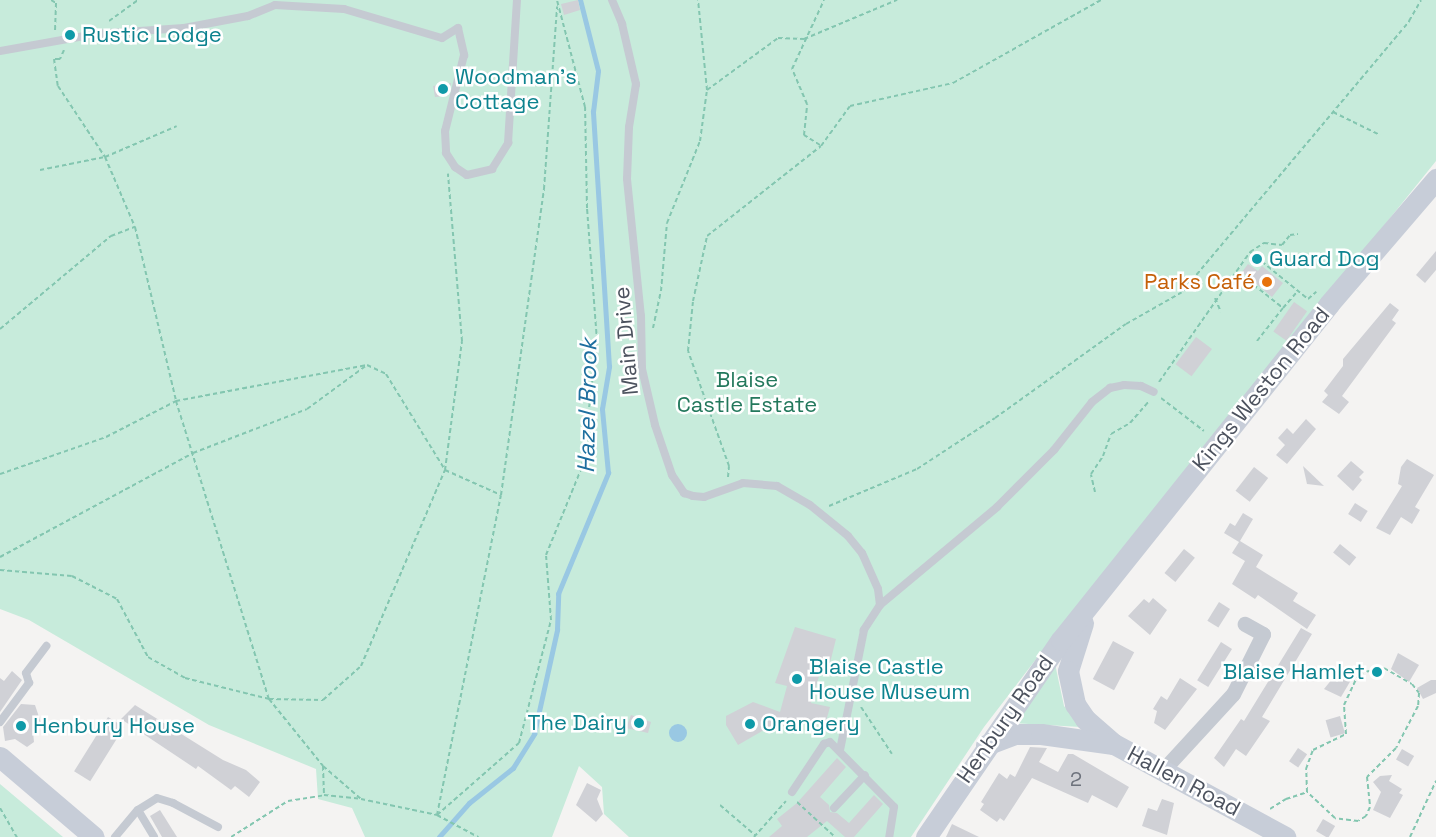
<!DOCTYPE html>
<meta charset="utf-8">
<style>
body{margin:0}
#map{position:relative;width:1436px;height:837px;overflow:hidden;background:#f4f3f2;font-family:"Space Grotesk",sans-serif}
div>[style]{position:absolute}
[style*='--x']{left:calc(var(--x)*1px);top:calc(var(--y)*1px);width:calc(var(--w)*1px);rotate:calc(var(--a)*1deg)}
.green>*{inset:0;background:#c7ebdb}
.water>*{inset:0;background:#99c8e3}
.round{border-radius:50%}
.stream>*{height:4.5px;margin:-2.25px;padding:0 2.25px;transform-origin:2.25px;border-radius:2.25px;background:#99c8e3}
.building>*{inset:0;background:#d0d1d6;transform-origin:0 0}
.path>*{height:2px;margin-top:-1px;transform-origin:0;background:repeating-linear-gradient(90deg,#83c6b0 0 4.5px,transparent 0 7.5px)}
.lane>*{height:8px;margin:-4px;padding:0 4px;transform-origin:4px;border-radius:4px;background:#c5cad2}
.street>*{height:15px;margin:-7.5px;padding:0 7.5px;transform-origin:7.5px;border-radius:7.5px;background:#c5cad2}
.secondary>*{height:21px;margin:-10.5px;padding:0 10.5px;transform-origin:10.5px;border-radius:10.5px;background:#c7cdd8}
.dots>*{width:16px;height:16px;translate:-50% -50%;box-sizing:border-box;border:3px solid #fff;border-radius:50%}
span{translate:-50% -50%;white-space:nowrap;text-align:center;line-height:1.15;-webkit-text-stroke:5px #fff;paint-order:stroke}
.number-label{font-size:20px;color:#6d727c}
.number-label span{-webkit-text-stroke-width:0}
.culture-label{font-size:22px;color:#0d838f}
.left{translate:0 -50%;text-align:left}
.right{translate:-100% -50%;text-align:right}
.food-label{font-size:22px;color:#c56008}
.street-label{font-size:22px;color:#4c525e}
.park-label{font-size:22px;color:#23785c}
.water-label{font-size:24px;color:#1e6f9f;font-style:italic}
</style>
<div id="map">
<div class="green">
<i style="clip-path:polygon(0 0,1436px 0,1436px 161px,1060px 628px,984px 727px,911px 837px,629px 837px,604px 814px,602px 787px,579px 766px,552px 837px,365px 837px,352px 808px,318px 799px,316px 769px,209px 725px,29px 620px,0 609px)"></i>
<i style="clip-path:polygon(1055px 664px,1064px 706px,1081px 727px,1012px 723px)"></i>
<i style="clip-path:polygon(0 783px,0 784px,63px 837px,0 837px)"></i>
</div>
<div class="water">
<i class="round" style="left:669px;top:724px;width:18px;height:18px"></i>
</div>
<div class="stream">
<i style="--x:439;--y:837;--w:45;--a:-48.6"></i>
<i style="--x:469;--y:803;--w:56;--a:-38.5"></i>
<i style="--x:513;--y:768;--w:40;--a:-58"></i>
<i style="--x:534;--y:734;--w:107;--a:-77.5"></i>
<i style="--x:557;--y:630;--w:36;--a:-88"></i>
<i style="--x:558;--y:594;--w:131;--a:-67.5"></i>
<i style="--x:608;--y:473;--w:64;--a:-95.4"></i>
<i style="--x:602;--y:409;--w:43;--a:-80.5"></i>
<i style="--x:609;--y:367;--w:256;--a:-93.6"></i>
<i style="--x:593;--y:112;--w:41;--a:-83"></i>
<i style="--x:598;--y:71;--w:73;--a:-104.2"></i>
</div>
<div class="building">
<i style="clip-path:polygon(578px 0,580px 10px,564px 15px,561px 4px)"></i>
<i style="clip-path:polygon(451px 83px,448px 96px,435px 97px,433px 86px)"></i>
<i style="clip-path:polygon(1436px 251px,1436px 270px,1425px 283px,1416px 275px)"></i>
<i style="clip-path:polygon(1248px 264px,1258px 271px,1262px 266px,1283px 283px,1272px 297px,1242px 272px)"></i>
<i style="left:1294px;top:302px;width:16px;height:36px;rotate:35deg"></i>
<i style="clip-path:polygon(1390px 303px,1399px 310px,1392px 320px,1396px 323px,1342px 396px,1349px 402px,1339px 414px,1322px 402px,1328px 395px,1324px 391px,1343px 366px,1343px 359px)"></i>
<i style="left:1196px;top:337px;width:20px;height:34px;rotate:37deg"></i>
<i style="clip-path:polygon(1306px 419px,1316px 429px,1287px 464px,1276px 455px,1285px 445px,1278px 438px,1287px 428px,1293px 434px)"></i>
<i style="clip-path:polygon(1407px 459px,1434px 475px,1415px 507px,1420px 510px,1412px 524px,1401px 517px,1390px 535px,1376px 528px,1402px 486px,1398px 484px,1401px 467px)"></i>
<i style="clip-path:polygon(1351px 461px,1364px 472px,1359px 477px,1362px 480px,1353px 491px,1337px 476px)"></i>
<i style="clip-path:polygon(1303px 466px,1324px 486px,1307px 484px)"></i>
<i style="left:1254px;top:467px;width:18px;height:30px;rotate:38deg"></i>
<i style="left:1355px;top:503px;width:15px;height:13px;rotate:32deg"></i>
<i style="clip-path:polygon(1243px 513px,1253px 519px,1240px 541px,1263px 555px,1256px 567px,1298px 593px,1293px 601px,1316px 615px,1307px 629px,1258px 595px,1255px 599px,1232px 584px,1245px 561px,1232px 553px,1239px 542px,1224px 533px,1230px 523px,1235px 526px)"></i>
<i style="left:1340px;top:544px;width:21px;height:11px;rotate:39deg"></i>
<i style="left:1184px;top:549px;width:14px;height:31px;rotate:39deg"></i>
<i style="clip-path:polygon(1153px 598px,1167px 610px,1150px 635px,1128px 616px,1144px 599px,1149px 603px)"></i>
<i style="left:1219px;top:602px;width:13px;height:22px;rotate:32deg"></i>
<i style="clip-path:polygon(795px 627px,836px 639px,827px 675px,820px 673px,811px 703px,830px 707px,825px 725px,799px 718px,793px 729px,776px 723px,738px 745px,726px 725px,726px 716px,753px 702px,780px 712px,787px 686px,775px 683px)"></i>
<i style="clip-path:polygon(1301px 628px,1312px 634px,1262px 717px,1270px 721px,1246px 756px,1236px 749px,1224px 767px,1214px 758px,1241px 719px,1244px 721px)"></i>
<i style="left:1113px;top:641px;width:24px;height:43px;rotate:28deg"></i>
<i style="left:1221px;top:642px;width:13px;height:45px;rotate:32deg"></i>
<i style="clip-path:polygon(1398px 653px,1419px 665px,1409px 682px,1391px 669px)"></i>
<i style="clip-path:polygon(12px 671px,22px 680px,0 712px,0 678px,4px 681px)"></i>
<i style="clip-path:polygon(1337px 673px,1351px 680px,1341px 697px,1324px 689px)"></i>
<i style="clip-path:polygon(1180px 678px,1197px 689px,1165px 730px,1154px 723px,1157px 711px,1153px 709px,1161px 696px,1167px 700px)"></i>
<i style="clip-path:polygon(1431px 680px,1436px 680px,1436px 693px,1423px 699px,1417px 688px)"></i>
<i style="clip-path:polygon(21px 704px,35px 705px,41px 723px,33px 732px,34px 742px,27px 747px,15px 739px,5px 741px,3px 727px)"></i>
<i style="clip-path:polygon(135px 705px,223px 760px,246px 770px,260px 782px,249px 797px,235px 786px,231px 790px,198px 766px,196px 769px,121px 719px)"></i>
<i style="clip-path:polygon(631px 715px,651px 722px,648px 733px,626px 728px)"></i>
<i style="left:1340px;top:716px;width:18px;height:15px;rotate:74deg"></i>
<i style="left:108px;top:717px;width:19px;height:64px;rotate:32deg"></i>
<i style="clip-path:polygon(1030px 747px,1047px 748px,1039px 762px,1058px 772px,1068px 754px,1073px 754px,1129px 787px,1117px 808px,1092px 795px,1088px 803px,1032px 778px,1004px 821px,1000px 818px,997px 822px,980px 810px,984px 804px,981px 802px,999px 773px,1007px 779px,1010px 774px,1015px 777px)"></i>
<i style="left:1298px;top:748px;width:11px;height:16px;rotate:34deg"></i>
<i style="left:1402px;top:749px;width:14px;height:12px;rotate:30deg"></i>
<i style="clip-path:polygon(837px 758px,846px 767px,820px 797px,829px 805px,830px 812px,837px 813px,849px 823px,874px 795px,883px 804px,854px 837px,845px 837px,827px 821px,807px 837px,769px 837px,782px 826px,777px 819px,797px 803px)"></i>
<i style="clip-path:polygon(1392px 775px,1389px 781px,1402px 789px,1399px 793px,1403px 795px,1390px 818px,1373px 810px,1381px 792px,1373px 782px,1380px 776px)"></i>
<i style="clip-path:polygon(587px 783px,601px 790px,597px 799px,603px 814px,596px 822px,576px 805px)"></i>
<i style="clip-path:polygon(1162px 799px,1174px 803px,1167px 835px,1142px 826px,1148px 808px,1157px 811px)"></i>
<i style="clip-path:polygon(160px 810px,177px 837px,162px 837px,150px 816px)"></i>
<i style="left:1323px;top:819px;width:14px;height:14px;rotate:30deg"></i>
<i style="clip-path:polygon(952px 824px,979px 837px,946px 837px)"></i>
</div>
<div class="path">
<i style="--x:51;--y:0;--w:6;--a:31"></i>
<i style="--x:56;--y:3;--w:28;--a:92"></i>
<i style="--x:109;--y:21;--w:36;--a:-36"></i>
<i style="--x:64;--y:50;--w:10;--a:114"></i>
<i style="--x:60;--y:59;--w:6;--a:180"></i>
<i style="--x:54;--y:59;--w:27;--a:82"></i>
<i style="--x:58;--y:86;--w:85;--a:56.5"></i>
<i style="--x:105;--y:157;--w:76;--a:66.8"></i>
<i style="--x:135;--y:227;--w:179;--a:76.7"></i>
<i style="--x:176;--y:401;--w:312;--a:72.7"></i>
<i style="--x:269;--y:699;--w:86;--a:51.1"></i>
<i style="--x:323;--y:766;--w:50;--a:41"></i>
<i style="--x:361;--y:799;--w:78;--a:11.9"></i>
<i style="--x:437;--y:815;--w:47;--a:28.2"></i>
<i style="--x:707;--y:90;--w:88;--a:-36.2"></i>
<i style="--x:778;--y:38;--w:26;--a:2"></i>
<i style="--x:804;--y:39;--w:101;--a:-22.8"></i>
<i style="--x:1333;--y:112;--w:52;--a:26.1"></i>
<i style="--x:820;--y:145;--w:19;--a:-148"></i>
<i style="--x:804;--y:135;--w:31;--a:-84"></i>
<i style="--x:807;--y:104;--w:38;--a:-113"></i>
<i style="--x:792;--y:69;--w:76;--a:-65.1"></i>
<i style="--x:40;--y:170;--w:66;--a:-11.3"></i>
<i style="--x:105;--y:157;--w:78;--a:-23.3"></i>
<i style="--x:1250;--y:252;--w:75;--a:39"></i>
<i style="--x:1308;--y:299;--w:11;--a:-41"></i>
<i style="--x:1236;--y:271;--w:60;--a:38.2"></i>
<i style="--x:1283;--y:308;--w:23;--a:-49"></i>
<i style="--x:1215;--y:298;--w:15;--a:67"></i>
<i style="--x:653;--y:328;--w:38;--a:-78"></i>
<i style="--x:661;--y:291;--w:68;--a:-85"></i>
<i style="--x:667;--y:223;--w:88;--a:-68.1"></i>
<i style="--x:700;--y:141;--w:51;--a:-82.2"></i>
<i style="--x:707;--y:90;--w:90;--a:-95.7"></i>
<i style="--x:0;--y:329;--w:145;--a:-40"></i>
<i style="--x:111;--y:236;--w:26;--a:-21"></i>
<i style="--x:1257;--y:341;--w:42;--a:-51.8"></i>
<i style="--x:1159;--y:382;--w:159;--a:-55"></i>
<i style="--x:1250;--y:252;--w:17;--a:-33"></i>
<i style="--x:1264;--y:243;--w:18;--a:6"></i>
<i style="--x:1282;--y:245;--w:13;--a:-51"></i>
<i style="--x:1290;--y:235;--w:8;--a:-7"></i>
<i style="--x:1161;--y:398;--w:54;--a:37.5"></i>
<i style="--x:0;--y:474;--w:112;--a:-19.2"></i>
<i style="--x:106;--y:437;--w:79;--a:-27.2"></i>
<i style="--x:176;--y:401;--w:193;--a:-10.7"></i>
<i style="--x:728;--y:477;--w:11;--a:-85"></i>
<i style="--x:729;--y:466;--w:122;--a:-109.6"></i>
<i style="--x:688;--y:351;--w:50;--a:-84.3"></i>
<i style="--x:693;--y:301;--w:66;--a:-77.8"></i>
<i style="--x:707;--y:236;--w:145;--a:-38.3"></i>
<i style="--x:821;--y:146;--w:49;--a:-54.1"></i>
<i style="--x:850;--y:106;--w:106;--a:-12.6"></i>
<i style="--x:953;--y:83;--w:170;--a:-29.3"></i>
<i style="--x:1095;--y:492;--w:18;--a:-103"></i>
<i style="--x:1091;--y:474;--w:22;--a:-56"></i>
<i style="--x:1103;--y:456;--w:23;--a:-70"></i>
<i style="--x:1111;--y:434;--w:22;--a:-30"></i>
<i style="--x:1130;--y:423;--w:28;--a:-49"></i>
<i style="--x:829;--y:506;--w:95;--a:-22.8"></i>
<i style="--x:917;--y:469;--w:93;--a:-33.2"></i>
<i style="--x:995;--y:418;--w:161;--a:-35.7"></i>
<i style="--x:1126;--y:324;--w:64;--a:-29.7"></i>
<i style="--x:1182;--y:292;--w:354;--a:-50"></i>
<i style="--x:1409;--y:21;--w:24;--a:-60"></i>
<i style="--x:0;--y:557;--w:219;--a:-28.3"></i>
<i style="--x:193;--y:453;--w:122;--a:-21.1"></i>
<i style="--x:307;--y:409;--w:74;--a:-36.3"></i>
<i style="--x:367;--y:365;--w:21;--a:25"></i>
<i style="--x:386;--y:374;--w:113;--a:58.4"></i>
<i style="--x:445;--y:470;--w:61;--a:24.1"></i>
<i style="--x:0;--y:570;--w:72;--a:4.8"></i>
<i style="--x:72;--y:576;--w:51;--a:27.1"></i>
<i style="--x:117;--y:599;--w:66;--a:61.9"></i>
<i style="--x:148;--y:657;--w:43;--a:29.6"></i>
<i style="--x:185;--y:678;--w:87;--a:14"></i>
<i style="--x:269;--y:699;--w:54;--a:1.1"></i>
<i style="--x:323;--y:700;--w:51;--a:-41.8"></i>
<i style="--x:361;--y:666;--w:213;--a:-66.8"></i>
<i style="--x:445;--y:470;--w:130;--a:-82.5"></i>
<i style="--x:462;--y:341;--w:168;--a:-94.8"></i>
<i style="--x:861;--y:707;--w:56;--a:56.6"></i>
<i style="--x:323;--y:766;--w:29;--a:88"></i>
<i style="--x:797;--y:802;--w:52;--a:42.6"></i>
<i style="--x:720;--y:805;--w:46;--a:40.6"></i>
<i style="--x:0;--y:808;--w:34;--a:60"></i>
<i style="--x:1270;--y:809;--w:19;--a:-32"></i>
<i style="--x:1286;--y:799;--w:22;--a:-18"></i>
<i style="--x:1307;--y:792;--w:23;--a:-92"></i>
<i style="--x:1306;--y:769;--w:20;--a:-70"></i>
<i style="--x:1313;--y:750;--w:37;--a:-26"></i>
<i style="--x:1346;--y:734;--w:29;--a:-94"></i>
<i style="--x:1344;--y:705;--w:35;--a:-65"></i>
<i style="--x:1359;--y:673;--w:25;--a:-11"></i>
<i style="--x:1384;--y:668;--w:32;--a:30"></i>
<i style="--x:1412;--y:684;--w:11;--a:52"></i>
<i style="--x:1419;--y:693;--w:13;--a:94"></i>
<i style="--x:1418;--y:706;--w:47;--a:117.6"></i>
<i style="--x:1396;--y:748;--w:41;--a:135"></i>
<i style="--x:1367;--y:777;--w:30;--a:84"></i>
<i style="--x:1370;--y:807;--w:10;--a:114"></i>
<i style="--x:1366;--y:816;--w:9;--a:148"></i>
<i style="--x:1358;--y:821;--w:23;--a:-173"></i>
<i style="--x:1335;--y:818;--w:38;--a:-137"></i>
<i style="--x:437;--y:815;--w:109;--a:-41.3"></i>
<i style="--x:519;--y:743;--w:127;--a:-75.4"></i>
<i style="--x:551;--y:620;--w:65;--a:-94.4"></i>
<i style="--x:546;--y:555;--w:95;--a:-67.8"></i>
<i style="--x:582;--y:467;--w:127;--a:-83.2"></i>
<i style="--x:597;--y:341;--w:133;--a:-94.3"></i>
<i style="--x:587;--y:208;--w:101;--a:-91.1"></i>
<i style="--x:585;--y:107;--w:111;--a:-104.7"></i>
<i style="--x:437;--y:815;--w:326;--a:-78.7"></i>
<i style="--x:501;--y:495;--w:309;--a:-82"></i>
<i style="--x:544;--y:189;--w:183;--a:-85.9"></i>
<i style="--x:231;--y:837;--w:67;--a:-32.3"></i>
<i style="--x:288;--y:801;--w:36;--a:-9"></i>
<i style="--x:324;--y:795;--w:37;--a:6"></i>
<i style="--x:754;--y:837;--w:48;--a:-48.4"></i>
<i style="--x:1410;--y:837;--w:62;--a:-65.1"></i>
</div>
<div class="lane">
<i style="--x:612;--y:0;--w:26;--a:67"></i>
<i style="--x:622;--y:24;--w:62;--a:76.9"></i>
<i style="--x:636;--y:84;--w:44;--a:99.2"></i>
<i style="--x:629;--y:127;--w:52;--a:92.2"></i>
<i style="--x:627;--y:179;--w:138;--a:84.2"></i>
<i style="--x:641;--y:316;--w:53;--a:88.9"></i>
<i style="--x:642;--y:369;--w:57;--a:76.9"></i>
<i style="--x:655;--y:425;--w:53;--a:71.2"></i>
<i style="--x:672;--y:475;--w:22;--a:56"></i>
<i style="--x:684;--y:493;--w:9;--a:18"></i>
<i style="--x:693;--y:496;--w:11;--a:5"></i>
<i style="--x:704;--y:497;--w:41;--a:-19.7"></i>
<i style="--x:743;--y:483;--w:34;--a:5"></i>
<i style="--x:777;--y:486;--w:38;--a:30"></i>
<i style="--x:810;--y:505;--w:49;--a:39.2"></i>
<i style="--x:848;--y:536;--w:22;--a:51"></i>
<i style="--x:862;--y:553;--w:39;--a:66"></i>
<i style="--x:878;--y:589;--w:16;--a:83"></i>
<i style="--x:880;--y:605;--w:30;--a:123"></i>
<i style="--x:864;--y:630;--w:122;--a:101.3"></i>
<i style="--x:0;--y:51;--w:97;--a:-10.1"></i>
<i style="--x:95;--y:34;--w:89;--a:-3.9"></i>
<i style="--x:184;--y:28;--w:65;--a:-10.6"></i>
<i style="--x:248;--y:16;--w:29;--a:-22"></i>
<i style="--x:275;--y:5;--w:69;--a:3.3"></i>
<i style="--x:344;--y:9;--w:102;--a:16.5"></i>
<i style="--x:442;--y:38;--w:19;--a:-32"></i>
<i style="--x:458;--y:28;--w:28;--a:77"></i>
<i style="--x:464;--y:55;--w:78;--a:104"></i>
<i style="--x:445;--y:131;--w:22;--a:87"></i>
<i style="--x:446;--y:153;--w:17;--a:57"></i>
<i style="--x:455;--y:167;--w:14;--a:34"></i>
<i style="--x:467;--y:175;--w:26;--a:-13"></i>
<i style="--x:492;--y:169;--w:31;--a:-58"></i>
<i style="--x:508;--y:143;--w:143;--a:-86.4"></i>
<i style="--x:880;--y:605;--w:153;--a:-39.9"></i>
<i style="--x:997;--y:507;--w:81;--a:-45"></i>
<i style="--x:1054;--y:450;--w:61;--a:-51.6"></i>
<i style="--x:1092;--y:402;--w:23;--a:-38"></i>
<i style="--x:1110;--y:388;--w:14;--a:-12"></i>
<i style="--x:1124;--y:385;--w:17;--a:3"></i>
<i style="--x:1141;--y:386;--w:14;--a:25"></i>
<i style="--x:0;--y:722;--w:49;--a:-53.4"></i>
<i style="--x:29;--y:683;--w:10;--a:-107"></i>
<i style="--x:26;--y:673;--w:34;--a:-53"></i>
<i style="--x:792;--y:792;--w:58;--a:-56.3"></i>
<i style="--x:824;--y:744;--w:6;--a:-18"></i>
<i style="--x:830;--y:742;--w:91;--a:45.4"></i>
<i style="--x:894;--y:807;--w:30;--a:99"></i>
<i style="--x:834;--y:808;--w:45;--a:-46.8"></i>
<i style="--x:138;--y:810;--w:31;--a:59"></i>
<i style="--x:115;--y:837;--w:35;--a:-50"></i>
<i style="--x:138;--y:810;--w:22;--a:-32"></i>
<i style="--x:157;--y:798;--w:17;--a:17"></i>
<i style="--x:173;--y:803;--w:51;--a:28.1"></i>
</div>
<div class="street">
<i style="--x:1163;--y:770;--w:103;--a:-47.4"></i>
<i style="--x:1233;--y:694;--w:67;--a:-63.4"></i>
<i style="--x:1263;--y:634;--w:21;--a:-151"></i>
</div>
<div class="secondary">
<i style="--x:1083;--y:623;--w:50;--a:107.4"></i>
<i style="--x:1068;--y:671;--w:34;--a:78"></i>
<i style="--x:1075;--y:704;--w:18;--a:56"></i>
<i style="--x:1085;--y:719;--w:38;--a:41"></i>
<i style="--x:1114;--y:744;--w:195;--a:28.5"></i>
<i style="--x:986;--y:745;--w:30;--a:-21"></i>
<i style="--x:1014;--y:734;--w:27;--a:0"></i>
<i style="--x:1041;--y:734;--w:73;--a:7.9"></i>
<i style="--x:0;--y:757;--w:123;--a:40.4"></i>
<i style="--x:926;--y:837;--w:239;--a:-55.6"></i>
<i style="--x:1061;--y:640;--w:430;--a:-51.4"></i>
<i style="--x:1329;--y:304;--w:165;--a:-49.4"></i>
</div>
<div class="dots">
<i style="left:70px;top:35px;background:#0f9aa8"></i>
<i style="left:443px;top:89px;background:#0f9aa8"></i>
<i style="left:1257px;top:259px;background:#0f9aa8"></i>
<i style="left:1267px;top:282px;background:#e8710a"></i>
<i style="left:1377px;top:672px;background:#0f9aa8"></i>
<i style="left:797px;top:679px;background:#0f9aa8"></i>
<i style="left:639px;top:723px;background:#0f9aa8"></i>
<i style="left:750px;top:724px;background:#0f9aa8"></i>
<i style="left:21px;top:726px;background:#0f9aa8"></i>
</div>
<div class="number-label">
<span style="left:1076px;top:779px">2</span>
</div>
<div class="culture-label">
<span class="left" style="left:82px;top:35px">Rustic Lodge</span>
<span class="left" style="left:455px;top:89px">Woodman's<br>Cottage</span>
<span class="left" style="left:1269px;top:259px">Guard Dog</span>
<span class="left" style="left:809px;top:679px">Blaise Castle<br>House Museum</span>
<span class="right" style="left:1365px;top:672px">Blaise Hamlet</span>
<span class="right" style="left:627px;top:723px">The Dairy</span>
<span class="left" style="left:762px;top:724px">Orangery</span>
<span class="left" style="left:33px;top:726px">Henbury House</span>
</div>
<div class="food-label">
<span class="right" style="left:1255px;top:282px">Parks Café</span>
</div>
<div class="street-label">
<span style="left:626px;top:341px;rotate:-95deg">Main Drive</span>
<span style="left:1261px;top:389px;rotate:-51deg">Kings Weston Road</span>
<span style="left:1005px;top:719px;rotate:-55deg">Henbury Road</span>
<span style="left:1184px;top:781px;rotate:28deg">Hallen Road</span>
</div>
<div class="park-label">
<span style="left:747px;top:392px">Blaise<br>Castle Estate</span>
</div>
<div class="water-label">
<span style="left:587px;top:406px;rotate:-89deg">Hazel Brook</span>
</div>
</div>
